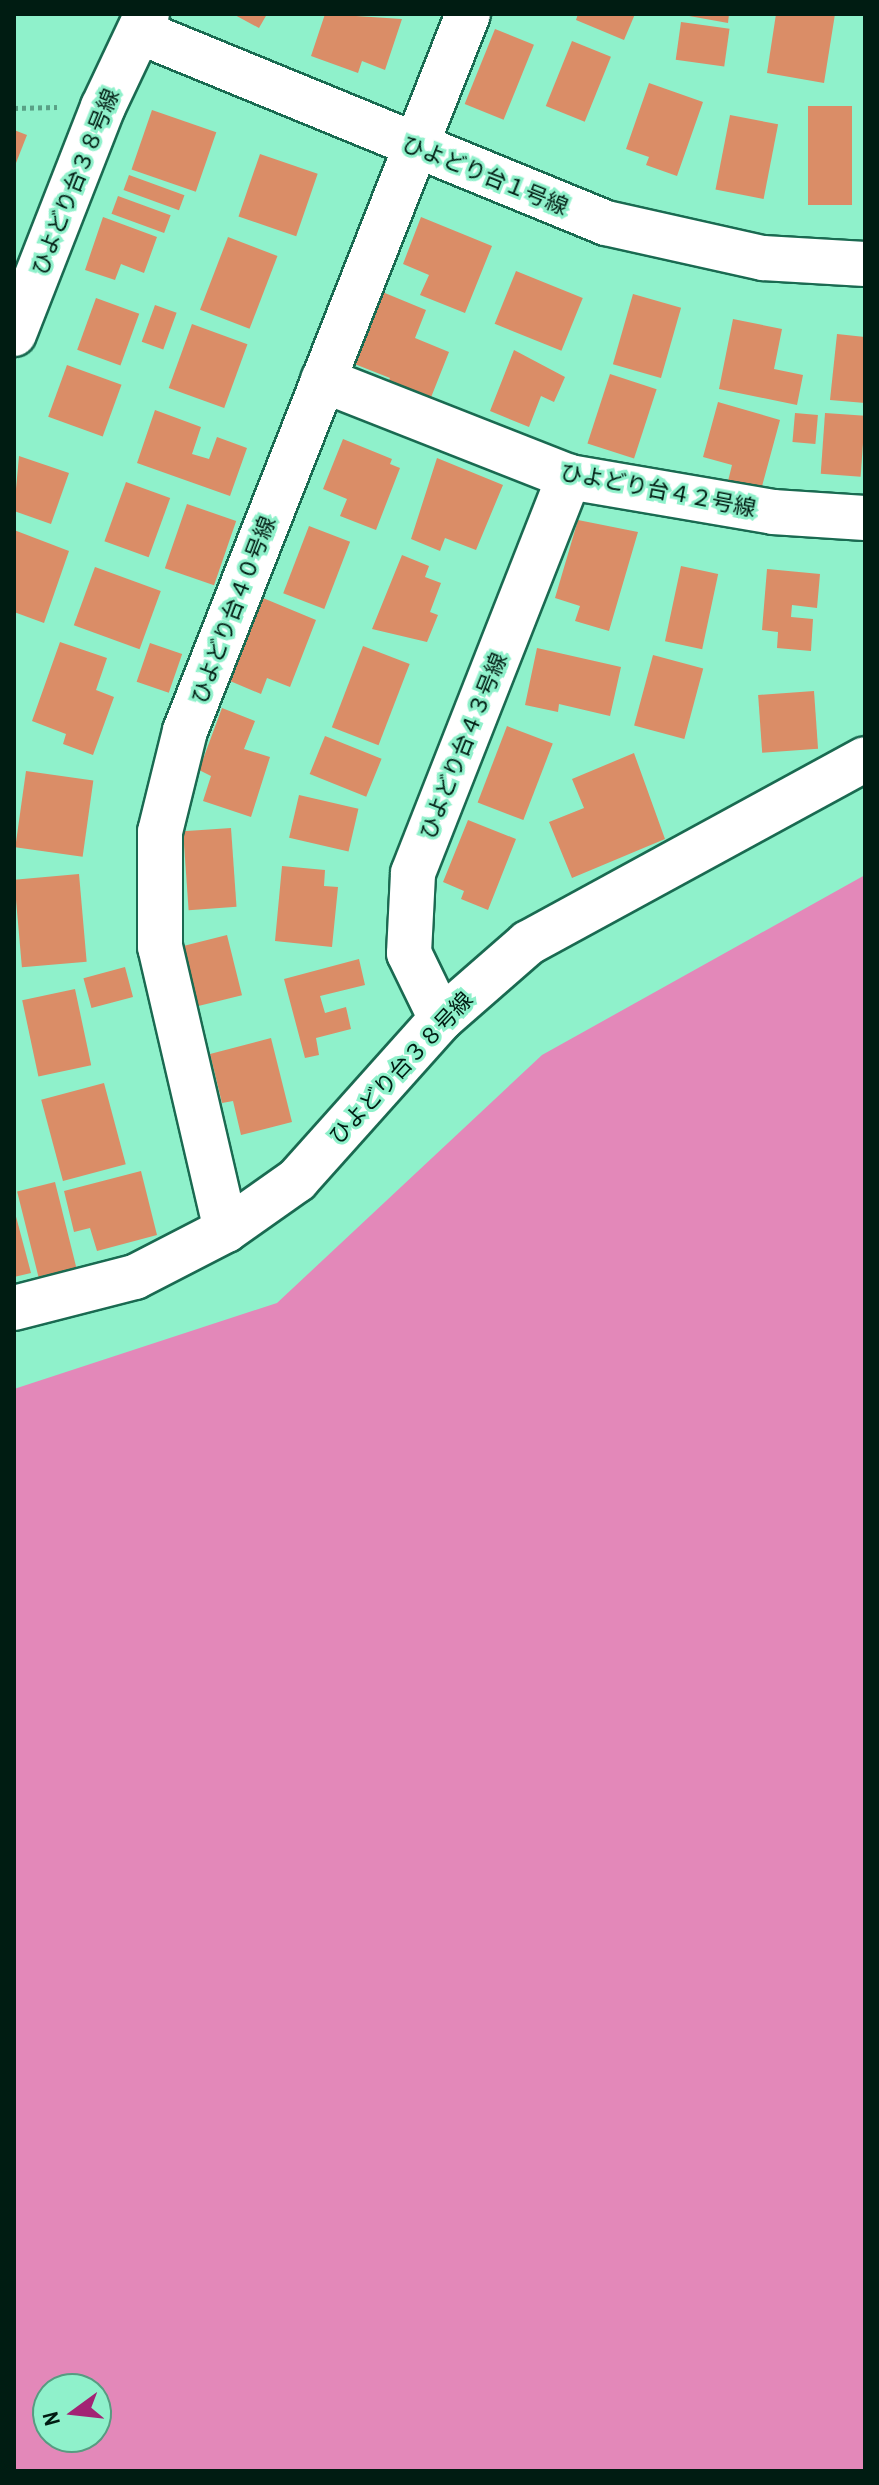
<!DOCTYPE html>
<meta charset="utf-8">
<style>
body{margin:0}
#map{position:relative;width:879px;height:2485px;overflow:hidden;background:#8ff1cb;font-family:"Archivo Narrow","Noto Sans JP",sans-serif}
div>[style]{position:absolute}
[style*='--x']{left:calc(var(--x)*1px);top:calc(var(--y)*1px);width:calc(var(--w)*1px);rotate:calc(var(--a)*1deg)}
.green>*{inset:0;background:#e388b9}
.building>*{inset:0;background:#da8d67;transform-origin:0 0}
.path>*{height:5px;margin-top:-2.5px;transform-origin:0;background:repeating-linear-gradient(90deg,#59a186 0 4px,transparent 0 8px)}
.roads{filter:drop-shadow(2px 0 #1a6a51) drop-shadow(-2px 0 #1a6a51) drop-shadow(0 2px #1a6a51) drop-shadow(0 -2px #1a6a51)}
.street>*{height:44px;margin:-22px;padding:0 22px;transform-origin:22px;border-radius:22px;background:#fff}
.secondary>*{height:44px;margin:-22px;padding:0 22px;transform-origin:22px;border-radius:22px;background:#fff}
span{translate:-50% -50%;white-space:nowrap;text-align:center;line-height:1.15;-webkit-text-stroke:6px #8ff1cb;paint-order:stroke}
.street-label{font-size:22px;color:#001c12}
.frame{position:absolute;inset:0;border:16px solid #001c12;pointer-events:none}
.north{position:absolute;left:32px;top:2373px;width:80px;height:80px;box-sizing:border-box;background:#8ff1cb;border:2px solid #569c81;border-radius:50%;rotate:255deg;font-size:22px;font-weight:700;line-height:32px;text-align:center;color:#001c12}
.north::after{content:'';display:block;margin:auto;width:28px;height:36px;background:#a32374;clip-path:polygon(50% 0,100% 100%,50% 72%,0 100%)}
</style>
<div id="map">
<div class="green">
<i style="clip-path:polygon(evenodd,865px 875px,865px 2471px,14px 2471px,14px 1389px,277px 1303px,542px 1055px,865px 875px,48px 2389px,96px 2389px,96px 2437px,48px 2437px,48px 2389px)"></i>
</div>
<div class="building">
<i style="clip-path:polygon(233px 14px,267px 14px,259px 28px)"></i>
<i style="clip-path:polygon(325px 14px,402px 19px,385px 70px,362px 61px,358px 73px,311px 56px)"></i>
<i style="clip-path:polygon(578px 14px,635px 14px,624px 40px,576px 20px)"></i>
<i style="clip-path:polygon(678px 14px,729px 14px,728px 23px)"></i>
<i style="clip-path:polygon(776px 14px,835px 14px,824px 83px,767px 73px)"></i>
<i style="left:681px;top:22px;width:49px;height:38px;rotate:8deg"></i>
<i style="left:495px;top:29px;width:42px;height:81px;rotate:22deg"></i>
<i style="left:572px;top:41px;width:42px;height:70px;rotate:22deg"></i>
<i style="clip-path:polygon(649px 83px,703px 102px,677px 176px,646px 165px,649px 157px,626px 149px)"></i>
<i style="left:808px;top:106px;width:44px;height:99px"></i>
<i style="left:152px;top:110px;width:68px;height:63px;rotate:19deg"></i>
<i style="left:730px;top:115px;width:49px;height:76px;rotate:11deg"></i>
<i style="clip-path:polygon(14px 130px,27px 135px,16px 163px,14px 162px)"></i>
<i style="left:260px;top:154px;width:61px;height:66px;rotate:19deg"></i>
<i style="left:129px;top:175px;width:59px;height:16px;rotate:20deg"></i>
<i style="left:118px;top:196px;width:56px;height:19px;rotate:20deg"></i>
<i style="clip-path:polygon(103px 217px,157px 237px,144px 273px,121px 264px,115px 280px,85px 270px)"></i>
<i style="clip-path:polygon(421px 217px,492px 246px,465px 313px,420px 295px,429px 275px,403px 264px)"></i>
<i style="left:228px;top:237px;width:53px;height:78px;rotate:21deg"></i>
<i style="left:516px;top:271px;width:72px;height:57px;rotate:22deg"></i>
<i style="clip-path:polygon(380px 291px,426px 310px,415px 338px,449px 352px,428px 405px,385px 388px,390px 378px,352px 363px)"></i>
<i style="left:633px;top:294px;width:50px;height:73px;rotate:16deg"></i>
<i style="left:96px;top:298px;width:46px;height:55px;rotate:20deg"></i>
<i style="left:155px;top:305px;width:23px;height:39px;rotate:20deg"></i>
<i style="clip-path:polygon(733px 319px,782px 329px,774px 369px,803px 375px,797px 405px,719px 389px)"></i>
<i style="left:192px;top:324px;width:59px;height:68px;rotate:20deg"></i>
<i style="clip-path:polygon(837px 334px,865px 337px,865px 403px,830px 400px)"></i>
<i style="clip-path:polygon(514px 350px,565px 377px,554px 402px,541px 396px,529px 427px,490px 411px)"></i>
<i style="left:67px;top:365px;width:58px;height:55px;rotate:20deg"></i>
<i style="left:610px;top:374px;width:49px;height:73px;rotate:18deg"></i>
<i style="clip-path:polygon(718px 402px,780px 420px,761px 490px,728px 481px,732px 465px,703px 457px)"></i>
<i style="clip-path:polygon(155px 410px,201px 427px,192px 454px,209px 459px,217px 437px,247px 448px,230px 496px,137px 463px)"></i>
<i style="left:795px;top:413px;width:23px;height:29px;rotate:5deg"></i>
<i style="left:825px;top:413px;width:40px;height:61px;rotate:4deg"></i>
<i style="clip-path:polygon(343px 439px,392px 459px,390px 464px,400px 468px,376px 530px,340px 516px,347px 499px,323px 489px)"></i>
<i style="clip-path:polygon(19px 456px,69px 473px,51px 524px,14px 511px)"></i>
<i style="clip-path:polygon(437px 458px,503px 485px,476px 550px,445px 538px,440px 551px,411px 539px)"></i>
<i style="left:126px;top:482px;width:47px;height:63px;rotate:20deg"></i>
<i style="left:187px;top:504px;width:52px;height:68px;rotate:19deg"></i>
<i style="clip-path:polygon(578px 520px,638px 532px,609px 631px,575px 621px,580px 606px,555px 598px)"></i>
<i style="left:309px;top:526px;width:44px;height:72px;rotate:21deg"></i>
<i style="clip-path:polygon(14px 530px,69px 551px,44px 623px,14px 612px)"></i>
<i style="clip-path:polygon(402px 555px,429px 566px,425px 577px,441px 583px,430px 612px,438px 615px,427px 642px,372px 629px)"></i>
<i style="left:681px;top:566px;width:38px;height:77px;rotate:12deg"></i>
<i style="left:95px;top:567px;width:70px;height:62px;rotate:20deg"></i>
<i style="clip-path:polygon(767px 569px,820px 574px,817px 608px,792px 605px,791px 617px,813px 619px,811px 651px,777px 648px,778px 632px,762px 630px)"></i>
<i style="clip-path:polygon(263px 598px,316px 620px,290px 687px,267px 678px,261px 694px,230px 681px)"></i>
<i style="clip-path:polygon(60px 642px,107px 658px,96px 690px,114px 697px,93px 755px,63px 744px,66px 734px,32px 721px)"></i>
<i style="left:150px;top:643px;width:34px;height:41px;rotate:19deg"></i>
<i style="left:363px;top:646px;width:50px;height:87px;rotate:21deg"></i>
<i style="clip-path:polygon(537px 648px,621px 667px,610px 716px,559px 704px,558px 712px,525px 705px)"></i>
<i style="left:653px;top:655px;width:52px;height:73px;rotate:15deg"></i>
<i style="left:814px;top:691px;width:58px;height:56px;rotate:86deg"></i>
<i style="clip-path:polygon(222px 708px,255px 721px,244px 749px,270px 757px,251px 817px,203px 801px,211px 776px,199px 770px)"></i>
<i style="left:507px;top:726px;width:49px;height:82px;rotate:21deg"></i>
<i style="left:325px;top:736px;width:61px;height:41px;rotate:22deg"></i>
<i style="clip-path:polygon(634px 753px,665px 839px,572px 878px,549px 822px,584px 808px,572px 779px)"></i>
<i style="left:26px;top:771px;width:68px;height:77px;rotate:8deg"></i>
<i style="left:299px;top:795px;width:61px;height:44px;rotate:13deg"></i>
<i style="clip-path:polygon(468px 820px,516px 839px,488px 910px,461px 899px,464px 891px,443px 882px)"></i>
<i style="left:231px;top:828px;width:79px;height:48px;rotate:86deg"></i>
<i style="clip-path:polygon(282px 866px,325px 870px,324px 886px,338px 887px,332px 947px,275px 941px)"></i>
<i style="left:79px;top:874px;width:88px;height:65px;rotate:85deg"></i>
<i style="left:227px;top:935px;width:62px;height:46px;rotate:76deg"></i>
<i style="clip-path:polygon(359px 959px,365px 985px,320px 996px,325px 1013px,346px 1007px,351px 1029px,316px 1038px,319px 1055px,305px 1058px,284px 979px)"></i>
<i style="left:125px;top:967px;width:31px;height:43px;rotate:75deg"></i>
<i style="left:75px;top:989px;width:78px;height:54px;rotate:78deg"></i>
<i style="clip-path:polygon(271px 1038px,292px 1122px,241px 1135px,233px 1101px,222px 1103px,210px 1054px)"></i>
<i style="left:104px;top:1083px;width:84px;height:65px;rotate:75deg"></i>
<i style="clip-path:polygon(141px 1171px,157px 1235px,97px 1251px,90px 1228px,74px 1232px,64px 1191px)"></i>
<i style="left:55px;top:1182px;width:88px;height:39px;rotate:76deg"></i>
<i style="clip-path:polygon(14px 1209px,31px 1273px,14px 1277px)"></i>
</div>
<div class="path">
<i style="--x:14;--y:108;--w:43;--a:-1.3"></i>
</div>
<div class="roads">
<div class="street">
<i style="--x:14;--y:334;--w:244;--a:-68.6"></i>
<i style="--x:103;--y:107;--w:103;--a:-64.7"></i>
<i style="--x:323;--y:380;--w:264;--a:21.5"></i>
<i style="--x:569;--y:477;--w:207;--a:9.7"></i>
<i style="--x:773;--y:512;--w:92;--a:3.7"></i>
<i style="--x:441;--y:1019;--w:73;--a:-115.9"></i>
<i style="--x:409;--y:953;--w:80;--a:-87.1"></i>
<i style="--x:413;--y:873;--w:426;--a:-68.5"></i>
<i style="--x:226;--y:1230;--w:291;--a:-103.1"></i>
<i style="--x:160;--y:947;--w:115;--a:-90"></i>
<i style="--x:160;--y:832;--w:104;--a:-76.1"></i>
<i style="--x:185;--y:731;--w:771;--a:-68.46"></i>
<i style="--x:14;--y:1308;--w:125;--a:-14.4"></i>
<i style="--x:135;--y:1277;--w:102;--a:-27.3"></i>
<i style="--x:226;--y:1230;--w:87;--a:-35.2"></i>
<i style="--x:297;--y:1180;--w:216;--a:-48.2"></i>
<i style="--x:441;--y:1019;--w:116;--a:-41.1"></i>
<i style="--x:528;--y:943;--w:384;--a:-28.6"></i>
</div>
<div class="secondary">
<i style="--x:140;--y:32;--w:504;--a:22.29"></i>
<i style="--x:606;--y:223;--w:161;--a:12.6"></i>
<i style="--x:763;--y:258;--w:102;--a:3.4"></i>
</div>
</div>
<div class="street-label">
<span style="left:485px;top:175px;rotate:22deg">ひよどり台１号線</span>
<span style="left:75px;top:182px;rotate:-68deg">ひよどり台３８号線</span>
<span style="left:658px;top:490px;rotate:11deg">ひよどり台４２号線</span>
<span style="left:233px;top:610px;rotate:-69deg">ひよどり台４０号線</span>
<span style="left:463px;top:746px;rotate:-68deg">ひよどり台４３号線</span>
<span style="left:401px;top:1068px;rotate:-47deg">ひよどり台３８号線</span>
</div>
<div class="frame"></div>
<div class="north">N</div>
</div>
